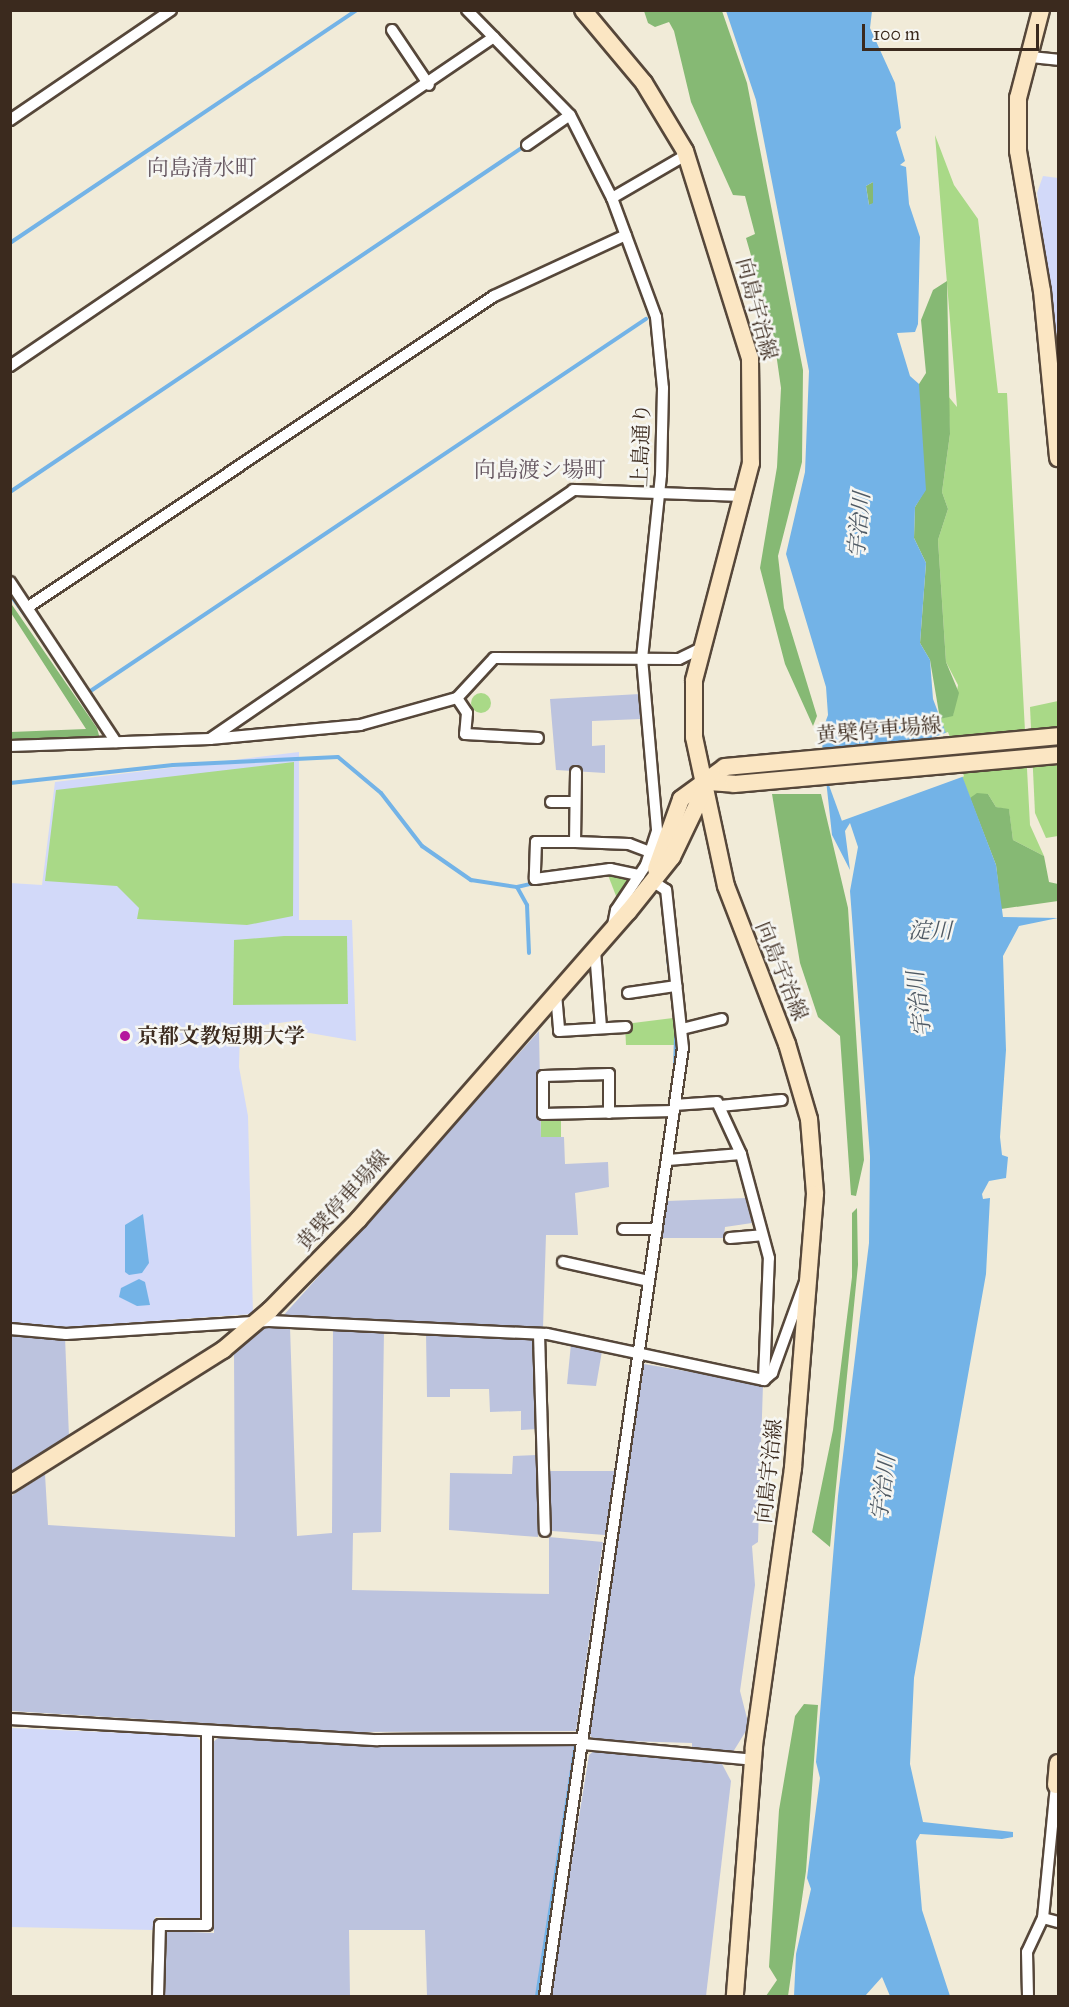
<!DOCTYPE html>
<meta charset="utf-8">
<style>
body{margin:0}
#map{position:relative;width:1069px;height:2007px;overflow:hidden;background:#f1ebd8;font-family:"IM FELL Great Primer","Noto Serif JP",serif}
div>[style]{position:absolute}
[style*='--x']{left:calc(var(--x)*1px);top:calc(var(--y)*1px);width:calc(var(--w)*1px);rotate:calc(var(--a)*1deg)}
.built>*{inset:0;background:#d2d9f9}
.industrial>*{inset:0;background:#bcc3de}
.green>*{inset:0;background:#a9d987;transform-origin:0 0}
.round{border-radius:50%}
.forest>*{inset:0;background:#86b974}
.water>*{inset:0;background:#73b3e7}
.pier>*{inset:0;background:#f1ebd8;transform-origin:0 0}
.stream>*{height:4px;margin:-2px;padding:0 2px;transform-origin:2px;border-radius:2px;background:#73b3e7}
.roads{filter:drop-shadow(2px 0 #56473a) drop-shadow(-2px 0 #56473a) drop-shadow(0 2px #56473a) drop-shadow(0 -2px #56473a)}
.street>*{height:10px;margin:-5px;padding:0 5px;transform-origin:5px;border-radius:5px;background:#fff}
.secondary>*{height:16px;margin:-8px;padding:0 8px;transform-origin:8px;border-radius:8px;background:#fbe6c3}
.dots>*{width:16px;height:16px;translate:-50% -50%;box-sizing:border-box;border:3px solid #f6f6f2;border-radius:50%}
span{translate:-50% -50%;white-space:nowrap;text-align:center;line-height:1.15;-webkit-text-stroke:5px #f6f6f2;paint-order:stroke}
.street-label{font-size:21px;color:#3b2a1e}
.poi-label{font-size:21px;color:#3b2a1e;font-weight:700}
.left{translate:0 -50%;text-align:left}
.neighbourhood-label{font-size:22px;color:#64555f}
.water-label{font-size:22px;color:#4f5a64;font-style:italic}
.frame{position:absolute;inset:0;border:12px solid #3b2a1e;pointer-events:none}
.scale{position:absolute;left:862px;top:24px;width:177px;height:27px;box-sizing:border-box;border:3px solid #3b2a1e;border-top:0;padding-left:8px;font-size:18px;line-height:21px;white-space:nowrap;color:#3b2a1e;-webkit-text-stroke:4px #f6f6f2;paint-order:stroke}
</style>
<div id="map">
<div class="built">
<i style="clip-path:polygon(1043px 176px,1058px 178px,1058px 346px,1037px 193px)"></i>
<i style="clip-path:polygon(299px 752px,299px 920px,352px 920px,356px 1041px,304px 1032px,302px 1020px,240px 1028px,239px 1067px,248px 1116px,253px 1314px,69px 1327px,11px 1322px,10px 883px,42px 885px,55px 782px)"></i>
<i style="clip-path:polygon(10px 1728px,196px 1736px,204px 1744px,204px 1913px,197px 1920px,155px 1917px,154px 1930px,11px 1927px)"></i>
</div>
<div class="industrial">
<i style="clip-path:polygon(640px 694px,641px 719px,592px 721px,592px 746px,605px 745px,605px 773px,556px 770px,550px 699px)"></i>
<i style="clip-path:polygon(539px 1031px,541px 1137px,564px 1137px,565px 1164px,608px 1162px,609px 1187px,575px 1193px,578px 1235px,546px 1235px,543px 1328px,282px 1317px)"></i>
<i style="clip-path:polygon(746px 1198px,752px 1223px,725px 1227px,724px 1238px,662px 1238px,667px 1201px)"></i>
<i style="clip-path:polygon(266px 1327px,290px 1327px,297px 1536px,332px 1533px,333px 1327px,384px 1330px,381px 1532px,353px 1533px,352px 1590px,549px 1594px,549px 1537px,603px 1542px,576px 1731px,351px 1732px,11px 1711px,10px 1497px,45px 1474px,48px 1525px,235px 1537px,234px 1354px)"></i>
<i style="clip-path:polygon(426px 1333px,530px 1337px,537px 1342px,538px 1429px,521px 1430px,521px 1411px,490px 1412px,489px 1389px,450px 1389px,450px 1397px,427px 1397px)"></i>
<i style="clip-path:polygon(11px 1335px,65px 1337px,69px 1437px,11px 1472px)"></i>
<i style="clip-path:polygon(571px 1344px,602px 1351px,596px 1386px,567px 1384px)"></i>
<i style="clip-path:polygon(644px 1364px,763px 1384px,758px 1542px,752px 1546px,755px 1585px,740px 1691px,749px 1726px,733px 1752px,692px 1748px,692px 1743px,594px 1740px,589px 1734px)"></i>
<i style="clip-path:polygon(537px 1455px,538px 1537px,449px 1530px,450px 1473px,512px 1474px,513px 1456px)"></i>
<i style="clip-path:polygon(549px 1471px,616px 1471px,605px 1535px,552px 1531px)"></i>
<i style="clip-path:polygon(218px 1738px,579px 1742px,540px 1996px,427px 1996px,425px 1930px,349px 1930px,350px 1996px,165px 1996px,167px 1931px,214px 1933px,212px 1743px)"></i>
<i style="clip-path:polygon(595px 1750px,721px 1762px,731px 1781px,706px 1996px,550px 1996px,589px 1755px)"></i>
</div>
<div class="green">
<i style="clip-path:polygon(935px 135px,954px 185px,978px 219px,998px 393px,1007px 393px,1030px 825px,1044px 856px,1013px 840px,1009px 810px,996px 807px,988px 794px,970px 798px,940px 719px,953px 715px,958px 685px,946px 662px,938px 540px,948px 509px,942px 492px,950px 434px,948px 396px,957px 407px)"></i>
<i class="round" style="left:471px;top:693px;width:20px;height:20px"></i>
<i style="clip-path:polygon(1058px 701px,1058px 836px,1046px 838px,1035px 813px,1030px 707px)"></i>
<i style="clip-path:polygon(294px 762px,293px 916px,247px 925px,137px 919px,139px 908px,117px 886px,45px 881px,56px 790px)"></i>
<i style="clip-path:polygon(606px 870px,635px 876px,618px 901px)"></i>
<i style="clip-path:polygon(284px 936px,347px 936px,348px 1004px,233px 1005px,234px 940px)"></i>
<i style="clip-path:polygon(673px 1018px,675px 1045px,626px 1045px,625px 1024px)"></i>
<i style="left:541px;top:1118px;width:20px;height:19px"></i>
</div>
<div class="forest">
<i style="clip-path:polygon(644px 11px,722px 11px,747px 83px,803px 370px,802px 462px,778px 556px,784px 608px,817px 716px,813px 726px,785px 664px,760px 568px,777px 467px,781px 388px,773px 332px,746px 238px,755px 234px,745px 196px,733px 195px,691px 102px,674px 31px,669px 22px,655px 27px,648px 23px)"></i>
<i style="clip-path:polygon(873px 182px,873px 204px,869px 205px,866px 186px)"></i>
<i style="clip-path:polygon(947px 281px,950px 434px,942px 492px,948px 509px,938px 540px,946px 662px,959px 693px,953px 716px,940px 719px,930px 660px,920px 643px,926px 563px,914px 538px,915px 507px,925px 490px,919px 423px,919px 384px,926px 373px,921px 320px,933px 290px)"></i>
<i style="clip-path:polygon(10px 602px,97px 728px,100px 739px,11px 739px,11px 732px,86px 729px,11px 613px)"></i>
<i style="clip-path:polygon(977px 793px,988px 794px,996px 807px,1009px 809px,1013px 840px,1044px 856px,1049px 882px,1058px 884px,1058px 901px,1001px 909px,996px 865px,970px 798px)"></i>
<i style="clip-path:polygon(772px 794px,821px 794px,848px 908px,864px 1160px,856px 1196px,851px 1195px,840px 1036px,818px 1017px,800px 963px)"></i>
<i style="clip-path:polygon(857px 1208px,858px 1265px,830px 1547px,812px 1532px,833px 1430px,852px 1277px,852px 1213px)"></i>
<i style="clip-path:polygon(804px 1704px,818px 1705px,806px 1871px,788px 1996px,766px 1996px,777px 1980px,769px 1967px,779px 1810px,795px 1716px)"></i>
</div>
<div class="water">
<i style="clip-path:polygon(evenodd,726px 11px,872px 11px,870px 28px,895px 83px,901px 128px,896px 132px,905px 161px,900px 165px,906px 167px,909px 204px,920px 237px,918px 324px,915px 332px,897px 333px,910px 376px,919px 384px,926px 490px,915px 507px,914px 538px,926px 563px,920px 643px,930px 660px,933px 699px,996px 865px,1003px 917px,1058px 918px,1019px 926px,1003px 956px,1006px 1050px,1000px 1137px,1002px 1155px,1008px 1157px,1006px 1178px,989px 1181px,982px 1194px,983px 1199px,990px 1198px,986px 1274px,914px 1678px,910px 1764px,923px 1822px,1013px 1832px,1013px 1837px,1002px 1839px,920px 1834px,916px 1841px,922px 1910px,950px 1996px,890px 1996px,882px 1977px,865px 1996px,794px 1996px,796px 1954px,811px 1889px,807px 1878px,820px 1778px,816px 1762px,838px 1496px,869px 1243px,870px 1156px,850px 891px,858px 847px,850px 823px,845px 831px,850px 870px,832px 835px,821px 734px,828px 715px,826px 687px,786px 554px,805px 472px,809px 371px,756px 100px,726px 11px,873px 182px,873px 203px,869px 205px,866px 186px,873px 182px)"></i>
<i style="clip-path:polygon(143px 1214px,149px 1263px,142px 1273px,129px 1275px,125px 1272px,125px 1225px)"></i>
<i style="clip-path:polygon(139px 1279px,145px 1282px,150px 1305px,137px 1306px,119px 1297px,121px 1288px)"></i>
</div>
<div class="pier">
<i style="left:948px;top:732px;width:47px;height:130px;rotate:70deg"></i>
</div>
<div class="stream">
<i style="--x:10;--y:243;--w:418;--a:-33.9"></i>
<i style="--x:10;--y:492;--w:618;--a:-33.92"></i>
<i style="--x:10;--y:594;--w:44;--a:54.2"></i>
<i style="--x:86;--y:694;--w:674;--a:-33.81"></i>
<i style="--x:10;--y:783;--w:164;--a:-6.3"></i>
<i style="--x:173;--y:765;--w:165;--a:-2.8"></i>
<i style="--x:338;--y:757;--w:56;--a:39.9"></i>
<i style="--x:381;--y:793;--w:67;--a:52.3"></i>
<i style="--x:422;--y:846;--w:60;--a:34.8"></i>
<i style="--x:471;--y:880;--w:47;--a:8.7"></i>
<i style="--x:517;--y:887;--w:21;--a:61"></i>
<i style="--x:527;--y:905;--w:48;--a:87.6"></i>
<i style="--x:517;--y:887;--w:13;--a:-13"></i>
<i style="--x:668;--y:958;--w:25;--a:83"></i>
<i style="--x:675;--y:1067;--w:37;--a:-88"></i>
<i style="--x:537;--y:1996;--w:254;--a:-81.2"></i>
</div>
<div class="roads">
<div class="street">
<i style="--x:467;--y:10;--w:147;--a:45.6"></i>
<i style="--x:570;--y:115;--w:93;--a:63.2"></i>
<i style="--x:612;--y:198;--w:127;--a:69.7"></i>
<i style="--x:656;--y:317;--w:71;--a:84.4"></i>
<i style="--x:663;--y:388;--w:87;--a:91.3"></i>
<i style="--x:661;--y:475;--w:184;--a:95.9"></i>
<i style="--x:642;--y:658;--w:174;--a:85"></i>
<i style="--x:657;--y:831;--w:36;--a:108"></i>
<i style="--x:646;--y:865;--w:54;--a:123.7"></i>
<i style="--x:616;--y:910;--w:16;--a:101"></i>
<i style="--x:392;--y:30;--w:66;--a:56.1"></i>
<i style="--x:1031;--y:57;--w:27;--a:6"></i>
<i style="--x:10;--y:120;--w:195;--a:-34.3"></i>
<i style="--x:527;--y:145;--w:52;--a:-34.9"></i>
<i style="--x:612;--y:198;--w:86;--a:-30.2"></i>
<i style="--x:10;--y:366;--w:585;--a:-34.21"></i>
<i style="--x:10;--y:582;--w:192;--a:56.5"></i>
<i style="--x:28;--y:607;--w:560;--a:-33.72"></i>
<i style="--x:494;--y:296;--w:145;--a:-24.8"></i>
<i style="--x:457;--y:698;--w:18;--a:56"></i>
<i style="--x:467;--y:713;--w:21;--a:95"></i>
<i style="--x:465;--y:734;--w:73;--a:3.1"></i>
<i style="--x:210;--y:739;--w:440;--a:-34.4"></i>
<i style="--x:573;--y:490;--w:171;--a:2"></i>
<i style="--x:10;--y:746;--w:200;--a:-2"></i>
<i style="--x:210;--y:739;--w:151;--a:-5.3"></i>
<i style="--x:360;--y:725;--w:101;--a:-15.6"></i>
<i style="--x:457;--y:698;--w:54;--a:-47.2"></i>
<i style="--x:494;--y:658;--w:185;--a:0.3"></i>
<i style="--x:679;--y:659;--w:25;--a:-26"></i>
<i style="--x:576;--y:772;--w:70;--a:90.8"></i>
<i style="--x:575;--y:842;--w:54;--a:2.1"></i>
<i style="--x:629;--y:844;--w:22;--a:21"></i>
<i style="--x:551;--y:802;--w:24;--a:0"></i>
<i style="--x:575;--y:842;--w:39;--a:180"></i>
<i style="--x:536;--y:842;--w:37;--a:92"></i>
<i style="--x:535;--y:879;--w:76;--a:-7.6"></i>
<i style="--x:610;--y:869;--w:30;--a:12"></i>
<i style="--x:595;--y:951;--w:77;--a:85.5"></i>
<i style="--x:628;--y:993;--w:49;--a:-8.3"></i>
<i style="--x:556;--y:994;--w:37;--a:85"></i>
<i style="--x:559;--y:1031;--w:67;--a:-3.4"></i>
<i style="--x:682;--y:1029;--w:41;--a:-14"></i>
<i style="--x:720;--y:1106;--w:62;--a:-5.5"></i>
<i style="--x:609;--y:1113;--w:39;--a:-90"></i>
<i style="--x:609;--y:1074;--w:66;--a:178.3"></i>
<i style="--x:543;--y:1076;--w:38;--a:90"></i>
<i style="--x:543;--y:1114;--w:131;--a:-1.3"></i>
<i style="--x:668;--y:1160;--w:73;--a:-4.7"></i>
<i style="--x:623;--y:1229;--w:34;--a:0"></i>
<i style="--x:730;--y:1238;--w:32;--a:-5"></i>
<i style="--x:563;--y:1262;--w:88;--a:12.5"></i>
<i style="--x:10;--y:1329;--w:56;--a:5.1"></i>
<i style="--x:66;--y:1334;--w:203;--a:-3.7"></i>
<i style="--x:269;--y:1321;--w:278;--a:2.7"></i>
<i style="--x:547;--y:1334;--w:222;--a:12"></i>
<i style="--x:764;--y:1380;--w:122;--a:-87.7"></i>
<i style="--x:769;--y:1258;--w:108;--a:-105.1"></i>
<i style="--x:741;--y:1154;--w:57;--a:-114.8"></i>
<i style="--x:717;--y:1102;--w:42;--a:175.9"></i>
<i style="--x:539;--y:1334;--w:197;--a:88.3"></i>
<i style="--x:764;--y:1380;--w:11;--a:-41"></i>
<i style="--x:772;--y:1373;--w:100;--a:-70.1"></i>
<i style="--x:10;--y:1719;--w:368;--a:3.3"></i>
<i style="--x:377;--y:1740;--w:206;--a:-0.3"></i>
<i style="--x:582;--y:1744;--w:172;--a:5.3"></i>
<i style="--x:1043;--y:1918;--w:16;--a:15"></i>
<i style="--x:158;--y:1996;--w:71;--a:-88.4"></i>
<i style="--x:160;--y:1925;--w:47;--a:0"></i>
<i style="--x:207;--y:1925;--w:192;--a:-90"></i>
<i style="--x:545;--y:1996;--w:958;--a:-81.72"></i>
<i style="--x:683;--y:1048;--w:159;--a:-96.1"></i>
<i style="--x:666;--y:890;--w:17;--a:-147"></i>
<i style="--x:1028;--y:1996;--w:44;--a:-91.3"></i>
<i style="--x:1027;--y:1952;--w:38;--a:-65"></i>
<i style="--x:1043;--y:1918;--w:134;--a:-84.4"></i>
</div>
<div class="secondary">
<i style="--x:583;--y:10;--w:95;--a:50.1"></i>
<i style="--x:644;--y:83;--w:79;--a:58.9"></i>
<i style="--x:685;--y:151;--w:217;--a:72.6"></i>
<i style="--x:750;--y:358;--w:105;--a:89.5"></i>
<i style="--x:751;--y:463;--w:225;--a:104.7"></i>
<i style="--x:694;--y:681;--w:56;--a:90"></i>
<i style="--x:694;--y:737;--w:152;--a:77.9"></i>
<i style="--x:726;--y:886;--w:169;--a:68.9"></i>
<i style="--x:787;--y:1044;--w:78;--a:73.7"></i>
<i style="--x:809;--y:1119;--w:75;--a:85.4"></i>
<i style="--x:815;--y:1194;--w:275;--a:94.6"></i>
<i style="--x:793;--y:1468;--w:282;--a:98"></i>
<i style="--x:754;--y:1747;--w:250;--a:94.4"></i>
<i style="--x:1041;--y:10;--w:91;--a:104.6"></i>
<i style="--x:1018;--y:98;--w:53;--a:90"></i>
<i style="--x:1018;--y:151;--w:142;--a:80.3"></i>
<i style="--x:1042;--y:291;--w:168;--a:84.5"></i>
<i style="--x:708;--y:782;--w:26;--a:4"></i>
<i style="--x:734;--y:784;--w:325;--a:-5.1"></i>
<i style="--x:656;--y:869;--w:74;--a:-70.3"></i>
<i style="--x:681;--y:799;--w:54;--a:-36"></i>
<i style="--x:725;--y:767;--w:334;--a:-5.3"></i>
<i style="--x:10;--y:1484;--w:252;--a:-32.2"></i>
<i style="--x:223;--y:1350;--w:62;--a:-40.4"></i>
<i style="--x:270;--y:1310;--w:127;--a:-45.6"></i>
<i style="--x:359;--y:1219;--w:408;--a:-48.8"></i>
<i style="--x:628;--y:912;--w:70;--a:-51.3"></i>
<i style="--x:672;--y:857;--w:83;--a:-64.4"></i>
<i style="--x:1056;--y:1785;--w:22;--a:-85"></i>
</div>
</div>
<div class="dots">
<i style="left:125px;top:1036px;background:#b5179e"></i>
</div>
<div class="street-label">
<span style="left:757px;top:309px;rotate:75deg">向島宇治線</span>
<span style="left:641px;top:445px;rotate:-88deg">上島通り</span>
<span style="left:879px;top:730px;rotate:-5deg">黄檗停車場線</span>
<span style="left:782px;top:971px;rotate:68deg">向島宇治線</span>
<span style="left:343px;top:1200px;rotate:-48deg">黄檗停車場線</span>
<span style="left:769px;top:1471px;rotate:-84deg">向島宇治線</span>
</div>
<div class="poi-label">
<span class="left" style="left:137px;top:1036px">京都文教短期大学</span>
</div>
<div class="neighbourhood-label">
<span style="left:202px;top:168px">向島清水町</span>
<span style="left:540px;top:470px">向島渡シ場町</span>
</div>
<div class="water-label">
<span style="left:859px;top:525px;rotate:-85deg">宇治川</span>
<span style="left:930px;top:931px">淀川</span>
<span style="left:919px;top:1004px;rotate:-97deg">宇治川</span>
<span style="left:883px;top:1488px;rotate:-83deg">宇治川</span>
</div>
<div class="frame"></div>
<div class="scale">100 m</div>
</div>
